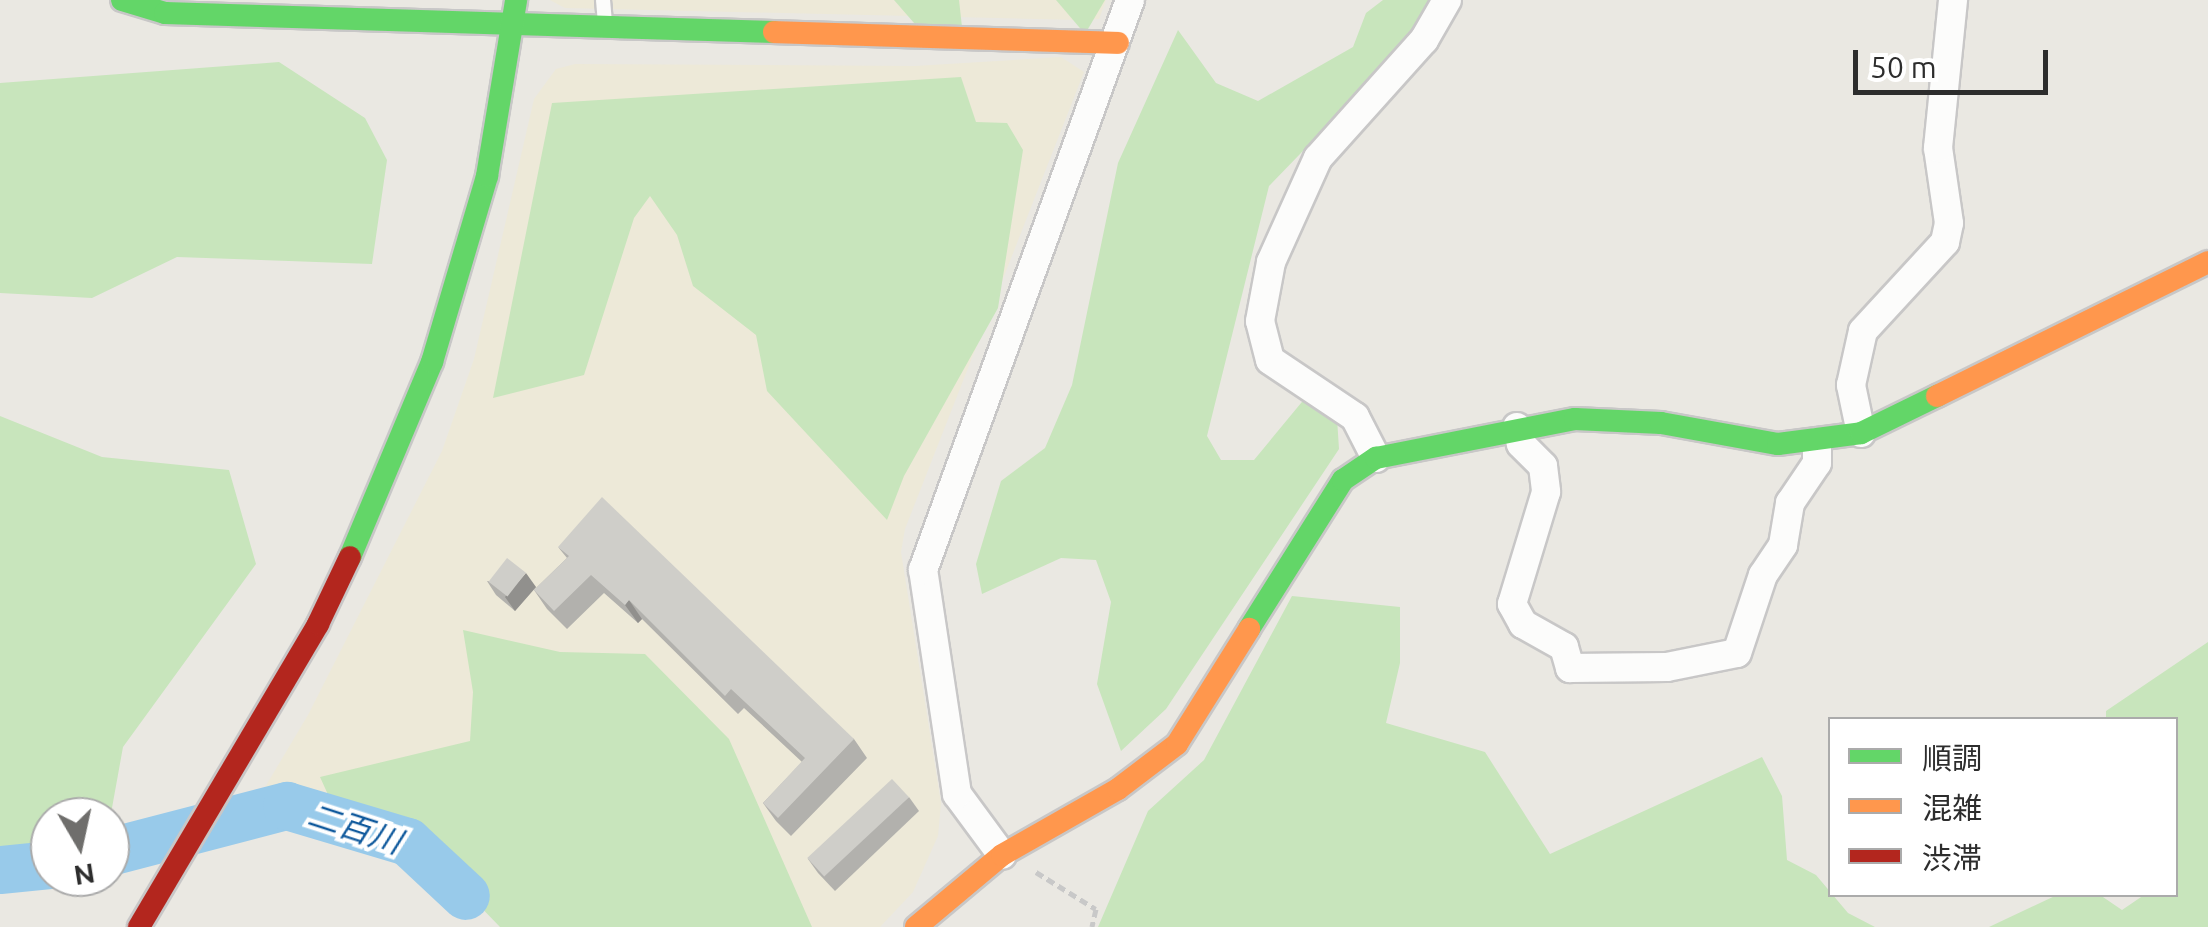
<!DOCTYPE html>
<meta charset="utf-8">
<style>
body{margin:0}
#map{position:relative;width:2208px;height:927px;overflow:hidden;background:#eae8e2;font-family:Ubuntu,"Noto Sans JP",sans-serif}
div>[style]{position:absolute}
[style*='--x']{left:calc(var(--x)*1px);top:calc(var(--y)*1px);width:calc(var(--w)*1px);rotate:calc(var(--a)*1deg)}
.education>*{inset:0;background:#ede9d8}
.green>*{inset:0;background:#c8e5bc}
.river>*{height:48px;margin:-24px;padding:0 24px;transform-origin:24px;border-radius:24px;background:#98caea}
.path>*{height:5px;margin-top:-2.5px;transform-origin:0;background:repeating-linear-gradient(90deg,#c8c8c8 0 8px,transparent 0 13px)}
.roads{filter:drop-shadow(2px 0 #c8c7c7) drop-shadow(-2px 0 #c8c7c7) drop-shadow(0 2px #c8c7c7) drop-shadow(0 -2px #c8c7c7)}
.lane>*{height:14px;margin:-7px;padding:0 7px;transform-origin:7px;border-radius:7px;background:#fcfcfb}
.street>*{height:28px;margin:-14px;padding:0 14px;transform-origin:14px;border-radius:14px;background:#fcfcfb}
.fast>*{height:22px;margin:-11px;padding:0 11px;transform-origin:11px;border-radius:11px;background:#63d668}
.slow>*{height:22px;margin:-11px;padding:0 11px;transform-origin:11px;border-radius:11px;background:#ff974d}
.jam>*{height:22px;margin:-11px;padding:0 11px;transform-origin:11px;border-radius:11px;background:#b3261e}
.wall>*{inset:0;background:#b2b1ad}
.shaded-wall>*{inset:0;background:#91908d}
.building>*{inset:0;background:#cfcec9;transform-origin:0 0}
span{translate:-50% -50%;white-space:nowrap;text-align:center;line-height:1.15;-webkit-text-stroke:8px #fff;paint-order:stroke}
.water-label{font-size:32px;color:#105a9d;font-style:italic}
.legend{position:absolute;left:1828px;top:717px;width:350px;height:180px;box-sizing:border-box;background:#fff;border:2px solid #ababab;margin:0;padding:12px 18px;list-style:none;font-size:30px;color:#2d2d2d}
.legend li{display:flex;align-items:center;gap:20px;height:50px}
.legend b{width:50px;border:2px solid #ababab}
.north{position:absolute;left:30px;top:797px;width:100px;height:100px;box-sizing:border-box;background:#fff;border:2px solid #ababab;border-radius:50%;rotate:171deg;font-size:28px;font-weight:700;line-height:40px;text-align:center;color:#2d2d2d}
.north::after{content:'';display:block;margin:auto;width:35px;height:45px;background:#6f6e6c;clip-path:polygon(50% 0,100% 100%,50% 72%,0 100%)}
.scale{position:absolute;left:1853px;top:50px;width:195px;height:45px;box-sizing:border-box;border:5px solid #2d2d2d;border-top:0;padding-left:12px;font-size:30px;line-height:35px;white-space:nowrap;color:#2d2d2d;-webkit-text-stroke:8px #fff;paint-order:stroke}
</style>
<div id="map">
<div class="education">
<i style="clip-path:polygon(550px 0,1106px 0,1099px 19px,1080px 20px,565px 8px)"></i>
<i style="clip-path:polygon(1061px 57px,1084px 72px,905px 529px,901px 552px,941px 803px,938px 836px,913px 892px,880px 927px,625px 927px,293px 798px,258px 799px,308px 715px,442px 451px,474px 359px,534px 99px,556px 69px,575px 64px,915px 66px)"></i>
</div>
<div class="green">
<i style="clip-path:polygon(894px 0,959px 0,962px 27px,921px 31px)"></i>
<i style="clip-path:polygon(1056px 0,1105px 0,1085px 34px)"></i>
<i style="clip-path:polygon(1383px 0,1432px 0,1420px 30px,1269px 186px,1207px 436px,1221px 460px,1254px 460px,1306px 397px,1337px 418px,1339px 449px,1166px 709px,1121px 751px,1097px 684px,1111px 602px,1096px 560px,1061px 558px,982px 594px,976px 564px,1001px 481px,1045px 448px,1072px 385px,1118px 163px,1178px 30px,1216px 83px,1258px 101px,1353px 47px,1366px 13px)"></i>
<i style="clip-path:polygon(279px 62px,365px 118px,387px 160px,372px 264px,177px 257px,92px 298px,0 293px,0 83px)"></i>
<i style="clip-path:polygon(961px 77px,976px 122px,1007px 123px,1023px 150px,998px 308px,904px 476px,887px 520px,767px 391px,756px 335px,693px 286px,677px 235px,650px 196px,634px 218px,584px 375px,493px 398px,552px 103px)"></i>
<i style="clip-path:polygon(0 416px,102px 457px,229px 470px,256px 564px,123px 747px,110px 819px,50px 817px,50px 861px,8px 867px,0 866px)"></i>
<i style="clip-path:polygon(1292px 596px,1400px 607px,1400px 663px,1386px 723px,1485px 752px,1550px 854px,1762px 757px,1782px 796px,1787px 860px,1816px 875px,1848px 913px,1875px 927px,1098px 927px,1148px 811px,1204px 760px)"></i>
<i style="clip-path:polygon(463px 630px,560px 652px,645px 654px,729px 739px,812px 927px,500px 927px,409px 833px,330px 799px,320px 777px,470px 741px,473px 692px)"></i>
<i style="clip-path:polygon(2208px 642px,2208px 927px,1989px 927px,2057px 895px,2100px 895px,2122px 910px,2144px 895px,2176px 894px,2176px 720px,2106px 719px,2106px 711px)"></i>
</div>
<div class="river">
<i style="--x:110;--y:852;--w:183;--a:-14.6"></i>
<i style="--x:287;--y:806;--w:126;--a:16.6"></i>
<i style="--x:408;--y:842;--w:79;--a:43"></i>
<i style="--x:0;--y:870;--w:50;--a:-5.7"></i>
</div>
<div class="path">
<i style="--x:1036;--y:872;--w:70;--a:31.7"></i>
<i style="--x:1096;--y:909;--w:18;--a:103"></i>
</div>
<div class="roads">
<div class="lane">
<i style="--x:603;--y:0;--w:24;--a:85"></i>
</div>
<div class="street">
<i style="--x:1517;--y:427;--w:17;--a:77"></i>
<i style="--x:1521;--y:444;--w:31;--a:45"></i>
<i style="--x:1543;--y:466;--w:26;--a:83"></i>
<i style="--x:1546;--y:492;--w:117;--a:106.9"></i>
<i style="--x:1512;--y:604;--w:23;--a:61"></i>
<i style="--x:1523;--y:624;--w:47;--a:29.3"></i>
<i style="--x:1564;--y:647;--w:22;--a:74"></i>
<i style="--x:1570;--y:668;--w:97;--a:-0.6"></i>
<i style="--x:1667;--y:667;--w:71;--a:-11.3"></i>
<i style="--x:1737;--y:653;--w:82;--a:-71.6"></i>
<i style="--x:1763;--y:575;--w:36;--a:-56"></i>
<i style="--x:1783;--y:545;--w:43;--a:-80.5"></i>
<i style="--x:1790;--y:503;--w:48;--a:-56"></i>
<i style="--x:1817;--y:463;--w:21;--a:-90"></i>
<i style="--x:1861;--y:433;--w:49;--a:-101.8"></i>
<i style="--x:1851;--y:385;--w:55;--a:-77.5"></i>
<i style="--x:1863;--y:331;--w:121;--a:-47.3"></i>
<i style="--x:1945;--y:242;--w:19;--a:-78"></i>
<i style="--x:1949;--y:223;--w:76;--a:-98.3"></i>
<i style="--x:1938;--y:148;--w:149;--a:-84.2"></i>
<i style="--x:1376;--y:458;--w:46;--a:-117.1"></i>
<i style="--x:1355;--y:417;--w:102;--a:-146.2"></i>
<i style="--x:1270;--y:360;--w:40;--a:-104.4"></i>
<i style="--x:1260;--y:321;--w:60;--a:-79.4"></i>
<i style="--x:1271;--y:262;--w:114;--a:-65.7"></i>
<i style="--x:1318;--y:158;--w:159;--a:-48.1"></i>
<i style="--x:1424;--y:40;--w:46;--a:-60.1"></i>
<i style="--x:1002;--y:855;--w:76;--a:-126.4"></i>
<i style="--x:957;--y:794;--w:227;--a:-98.6"></i>
<i style="--x:923;--y:570;--w:606;--a:-70.04"></i>
</div>
<div class="fast">
<i style="--x:122;--y:0;--w:45;--a:16.8"></i>
<i style="--x:165;--y:13;--w:609;--a:1.79"></i>
<i style="--x:350;--y:557;--w:212;--a:-67.2"></i>
<i style="--x:432;--y:362;--w:194;--a:-73.5"></i>
<i style="--x:487;--y:176;--w:178;--a:-80.6"></i>
<i style="--x:1249;--y:629;--w:176;--a:-57.8"></i>
<i style="--x:1343;--y:480;--w:40;--a:-34"></i>
<i style="--x:1376;--y:458;--w:203;--a:-11.1"></i>
<i style="--x:1575;--y:419;--w:86;--a:2.7"></i>
<i style="--x:1661;--y:423;--w:119;--a:10.2"></i>
<i style="--x:1778;--y:444;--w:84;--a:-7.5"></i>
<i style="--x:1861;--y:433;--w:85;--a:-26"></i>
</div>
<div class="slow">
<i style="--x:774;--y:32;--w:344;--a:1.8"></i>
<i style="--x:1937;--y:396;--w:302;--a:-26.3"></i>
<i style="--x:916;--y:927;--w:112;--a:-39.9"></i>
<i style="--x:1002;--y:855;--w:133;--a:-29.6"></i>
<i style="--x:1118;--y:789;--w:74;--a:-37.3"></i>
<i style="--x:1177;--y:744;--w:136;--a:-57.9"></i>
</div>
<div class="jam">
<i style="--x:139;--y:927;--w:352;--a:-59.4"></i>
<i style="--x:318;--y:624;--w:74;--a:-64.5"></i>
</div>
</div>
<div class="wall">
<i style="clip-path:polygon(558px 547px,854px 739px,867px 758px,791px 836px,776px 821px,763px 803px,802px 762px,744px 708px,738px 714px,642px 619px,638px 623px,604px 593px,567px 629px,547px 609px,534px 590px,567px 558px)"></i>
<i style="clip-path:polygon(487px 581px,536px 587px,515px 611px,496px 595px)"></i>
<i style="clip-path:polygon(909px 797px,919px 811px,835px 891px,818px 873px,808px 859px)"></i>
</div>
<div class="shaded-wall">
<i style="clip-path:polygon(526px 573px,536px 587px,515px 611px,505px 597px)"></i>
<i style="clip-path:polygon(629px 600px,642px 619px,638px 623px,625px 605px)"></i>
</div>
<div class="building">
<i style="clip-path:polygon(602px 497px,854px 739px,778px 818px,763px 803px,805px 758px,731px 689px,725px 696px,629px 600px,625px 605px,591px 575px,554px 611px,534px 590px,569px 556px,558px 547px)"></i>
<i style="left:507px;top:558px;width:24px;height:30px;rotate:38deg"></i>
<i style="left:892px;top:779px;width:25px;height:116px;rotate:47deg"></i>
</div>
<div class="water-label">
<span style="left:355px;top:828px;rotate:18deg">二百川</span>
</div>
<ul class="legend">
<li><b style="height:12px;background:#63d668"></b>順調</li>
<li><b style="height:12px;background:#ff974d"></b>混雑</li>
<li><b style="height:12px;background:#b3261e"></b>渋滞</li>
</ul>
<div class="north">N</div>
<div class="scale">50 m</div>
</div>
